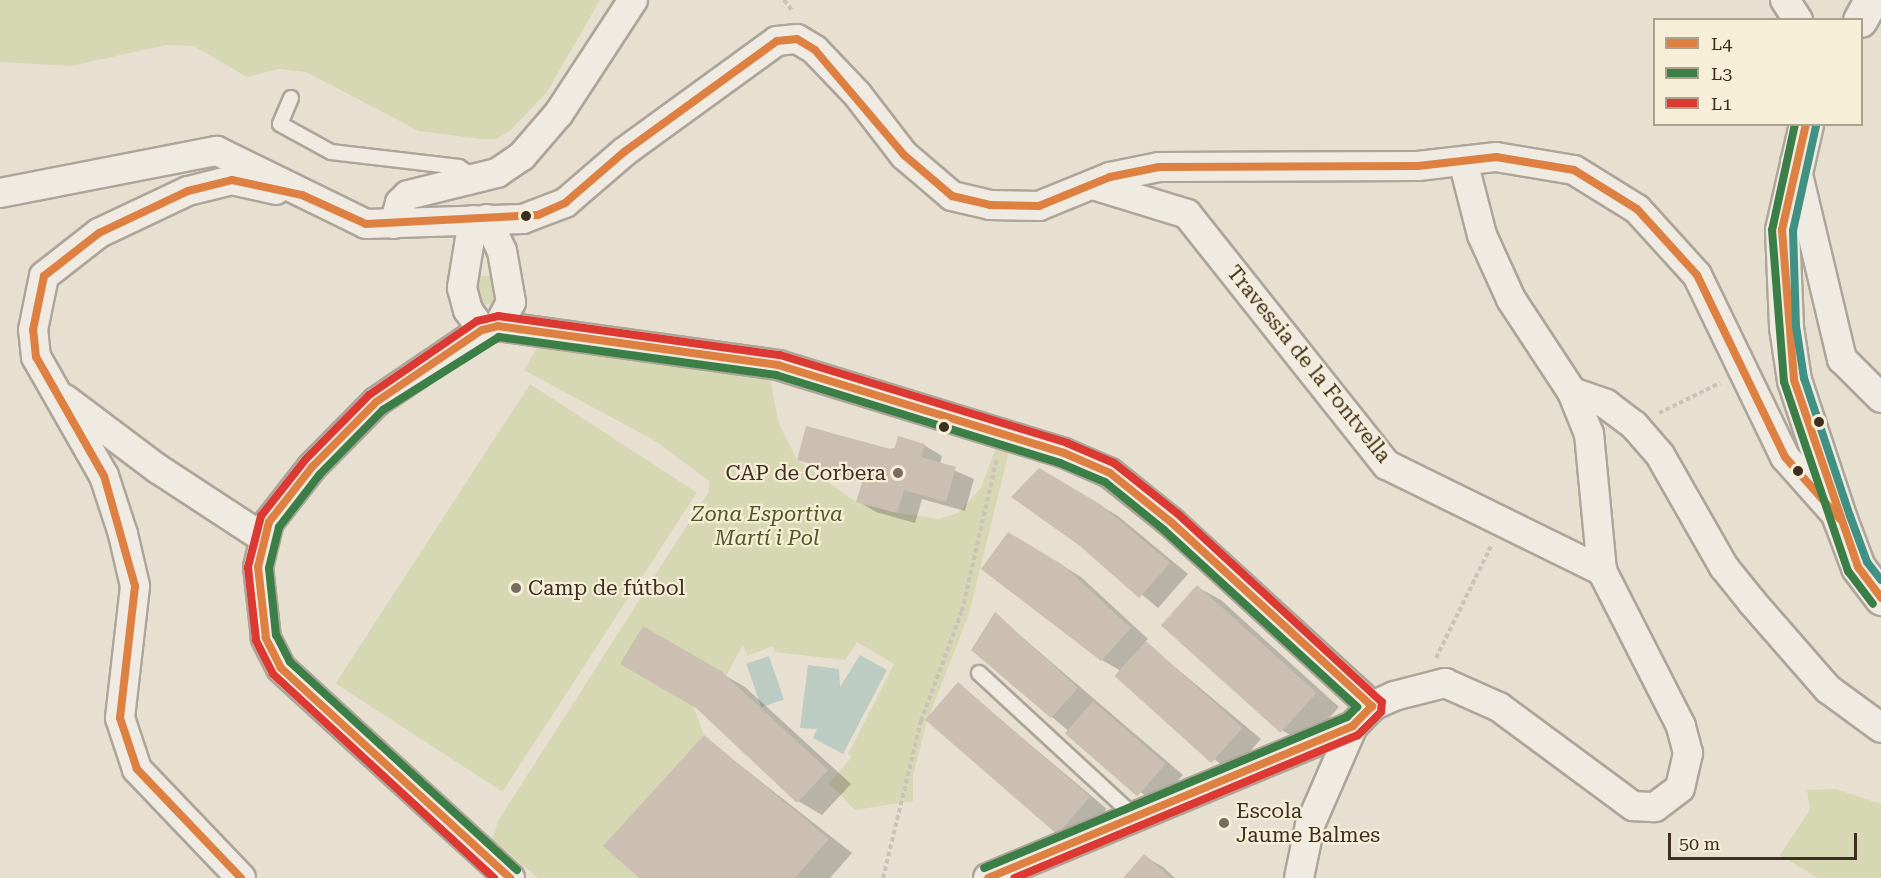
<!DOCTYPE html>
<meta charset="utf-8">
<style>
body{margin:0}
#map{position:relative;width:1881px;height:878px;overflow:hidden;background:#e7e0d1;font-family:"Roboto Serif",serif}
div>[style]{position:absolute}
[style*='--x']{left:calc(var(--x)*1px);top:calc(var(--y)*1px);width:calc(var(--w)*1px);rotate:calc(var(--a)*1deg)}
.green>*{inset:0;background:#d6d7b3;transform-origin:0 0}
.water>*{inset:0;background:#bcccc2;transform-origin:0 0}
.shadow>*{inset:0;background:#0003;transform-origin:0 0}
.building>*{inset:0;background:#cbbfb2;transform-origin:0 0}
.path>*{height:4px;margin-top:-2px;transform-origin:0;background:repeating-linear-gradient(90deg,#c8c2b9 0 4.5px,transparent 0 7.5px)}
.roads{filter:drop-shadow(2px 0 #ada599) drop-shadow(-2px 0 #ada599) drop-shadow(0 2px #ada599) drop-shadow(0 -2px #ada599)}
.lane>*{height:14px;margin:-7px;padding:0 7px;transform-origin:7px;border-radius:7px;background:#efebe3}
.street>*{height:28px;margin:-14px;padding:0 14px;transform-origin:14px;border-radius:14px;background:#efebe3}
.secondary>*{height:33px;margin:-16.5px;padding:0 16.5px;transform-origin:16.5px;border-radius:16.5px;background:#efebe3}
.bus-1>*{height:8px;margin:-4px;padding:0 4px;transform-origin:4px;border-radius:4px;background:#dd8041}
.bus-2>*{height:8px;margin:-4px;padding:0 4px;transform-origin:4px;border-radius:4px;background:#3b7f46}
.bus-3>*{height:8px;margin:-4px;padding:0 4px;transform-origin:4px;border-radius:4px;background:#db3931}
.bus-4>*{height:8px;margin:-4px;padding:0 4px;transform-origin:4px;border-radius:4px;background:#409183}
.dots>*{width:16px;height:16px;translate:-50% -50%;box-sizing:border-box;border:3px solid #f7eed8;border-radius:50%}
span{translate:-50% -50%;white-space:nowrap;text-align:center;line-height:1.15;-webkit-text-stroke:4.5px #f7eed8;paint-order:stroke}
.street-label{font-size:21px;color:#3d2e20}
.poi-label{font-size:21px;color:#3d2e20}
.right{translate:-100% -50%;text-align:right}
.left{translate:0 -50%;text-align:left}
.park-label{font-size:21px;color:#4d5a26;font-style:italic}
.legend{position:absolute;left:1653px;top:18px;width:210px;height:108px;box-sizing:border-box;background:#f7eed8;border:2px solid #ada18e;margin:0;padding:8px 10px;list-style:none;font-size:18px;color:#3d2e20}
.legend li{display:flex;align-items:center;gap:12px;height:30px}
.legend b{width:30px;border:2px solid #ada18e}
.scale{position:absolute;left:1668px;top:833px;width:189px;height:27px;box-sizing:border-box;border:3px solid #3d2e20;border-top:0;padding-left:8px;font-size:18px;line-height:21px;white-space:nowrap;color:#3d2e20;-webkit-text-stroke:4px #f7eed8;paint-order:stroke}
</style>
<div id="map">
<div class="green">
<i style="clip-path:polygon(0 0,600px 0,547px 92px,511px 130px,496px 139px,481px 139px,419px 131px,306px 72px,278px 69px,247px 77px,194px 46px,166px 45px,71px 66px,0 62px)"></i>
<i style="left:497px;top:275px;width:28px;height:19px;rotate:86deg"></i>
<i style="clip-path:polygon(538px 346px,770px 378px,779px 424px,797px 460px,856px 502px,897px 513px,939px 519px,958px 513px,981px 488px,997px 444px,1010px 447px,969px 614px,927px 721px,913px 776px,913px 801px,855px 810px,829px 783px,852px 757px,848px 754px,894px 664px,857px 642px,845px 660px,775px 652px,773px 646px,747px 656px,743px 645px,726px 676px,720px 672px,693px 706px,704px 735px,603px 846px,639px 878px,538px 878px,492px 839px,498px 821px,709px 491px,709px 481px,657px 442px,524px 370px)"></i>
<i style="left:530px;top:384px;width:199px;height:357px;rotate:33deg"></i>
<i style="clip-path:polygon(1836px 789px,1881px 804px,1881px 878px,1818px 878px,1780px 855px,1810px 810px,1807px 790px)"></i>
</div>
<div class="water">
<i style="clip-path:polygon(860px 655px,887px 670px,843px 754px,813px 738px,817px 729px,800px 728px,808px 665px,839px 669px,840px 687px)"></i>
<i style="left:769px;top:656px;width:46px;height:24px;rotate:71deg"></i>
</div>
<div class="shadow">
<i style="clip-path:polygon(924px 445px,942px 456px,940px 464px,974px 479px,965px 511px,922px 499px,915px 523px,876px 512px,858px 501px,863px 483px,799px 459px)"></i>
<i style="clip-path:polygon(1040px 470px,1118px 516px,1188px 574px,1158px 608px,1081px 544px)"></i>
<i style="clip-path:polygon(1027px 544px,1081px 577px,1148px 639px,1145px 642px,1261px 739px,1231px 773px,1117px 676px,1121px 671px,1102px 660px)"></i>
<i style="clip-path:polygon(1197px 587px,1221px 600px,1339px 707px,1306px 744px,1283px 731px)"></i>
<i style="clip-path:polygon(995px 614px,1183px 775px,1156px 805px,1052px 717px)"></i>
<i style="clip-path:polygon(644px 628px,745px 687px,851px 784px,822px 815px,798px 801px)"></i>
<i style="left:958px;top:684px;width:194px;height:47px;rotate:40deg"></i>
<i style="clip-path:polygon(704px 737px,852px 853px,830px 878px,641px 878px)"></i>
<i style="clip-path:polygon(1144px 856px,1163px 867px,1175px 878px,1125px 878px)"></i>
</div>
<div class="building">
<i style="clip-path:polygon(806px 426px,894px 450px,898px 436px,925px 444px,921px 457px,956px 467px,946px 502px,904px 490px,897px 513px,856px 502px,863px 479px,797px 460px)"></i>
<i style="clip-path:polygon(1039px 468px,1100px 504px,1170px 563px,1139px 598px,1080px 546px,1011px 497px)"></i>
<i style="clip-path:polygon(1008px 532px,1063px 565px,1131px 628px,1101px 661px,981px 569px)"></i>
<i style="left:1197px;top:585px;width:161px;height:54px;rotate:42deg"></i>
<i style="clip-path:polygon(995px 612px,1078px 688px,1051px 718px,971px 650px)"></i>
<i style="clip-path:polygon(643px 626px,721px 671px,828px 770px,797px 803px,696px 708px,620px 664px)"></i>
<i style="left:1146px;top:641px;width:130px;height:47px;rotate:42deg"></i>
<i style="left:958px;top:682px;width:175px;height:50px;rotate:41deg"></i>
<i style="left:1093px;top:701px;width:96px;height:43px;rotate:41deg"></i>
<i style="clip-path:polygon(704px 735px,829px 839px,795px 878px,639px 878px,603px 846px)"></i>
<i style="clip-path:polygon(1144px 854px,1171px 878px,1123px 878px)"></i>
</div>
<div class="path">
<i style="--x:784;--y:0;--w:15;--a:53"></i>
<i style="--x:1659;--y:413;--w:68;--a:-26.2"></i>
<i style="--x:1436;--y:658;--w:125;--a:-63.8"></i>
<i style="--x:883;--y:878;--w:162;--a:-76.4"></i>
<i style="--x:921;--y:721;--w:117;--a:-69.6"></i>
<i style="--x:962;--y:611;--w:157;--a:-77.1"></i>
</div>
<div class="roads">
<div class="lane">
<i style="--x:291;--y:98;--w:28;--a:113"></i>
<i style="--x:280;--y:124;--w:58;--a:28.8"></i>
<i style="--x:331;--y:152;--w:129;--a:6.7"></i>
<i style="--x:459;--y:167;--w:17;--a:33"></i>
<i style="--x:979;--y:673;--w:214;--a:42.7"></i>
</div>
<div class="street">
<i style="--x:1785;--y:0;--w:24;--a:57"></i>
<i style="--x:1795;--y:162;--w:203;--a:76.6"></i>
<i style="--x:1842;--y:359;--w:55;--a:45"></i>
<i style="--x:1093;--y:185;--w:98;--a:17.1"></i>
<i style="--x:1187;--y:214;--w:321;--a:51.5"></i>
<i style="--x:1387;--y:465;--w:240;--a:26.2"></i>
<i style="--x:0;--y:193;--w:221;--a:-11"></i>
<i style="--x:217;--y:151;--w:166;--a:26.1"></i>
<i style="--x:366;--y:224;--w:157;--a:-1.8"></i>
<i style="--x:523;--y:219;--w:45;--a:-20.9"></i>
<i style="--x:565;--y:203;--w:78;--a:-40.8"></i>
<i style="--x:624;--y:152;--w:189;--a:-36"></i>
<i style="--x:777;--y:41;--w:20;--a:-6"></i>
<i style="--x:797;--y:39;--w:21;--a:31"></i>
<i style="--x:815;--y:50;--w:61;--a:46.3"></i>
<i style="--x:857;--y:94;--w:77;--a:52.4"></i>
<i style="--x:904;--y:155;--w:63;--a:40.5"></i>
<i style="--x:952;--y:196;--w:39;--a:13"></i>
<i style="--x:990;--y:205;--w:49;--a:1.2"></i>
<i style="--x:1039;--y:206;--w:77;--a:-22.2"></i>
<i style="--x:1110;--y:177;--w:50;--a:-11.5"></i>
<i style="--x:1159;--y:167;--w:259;--a:-0.2"></i>
<i style="--x:1418;--y:166;--w:79;--a:-6.6"></i>
<i style="--x:1496;--y:157;--w:79;--a:9.5"></i>
<i style="--x:1574;--y:170;--w:74;--a:31.8"></i>
<i style="--x:1637;--y:209;--w:89;--a:47.7"></i>
<i style="--x:1697;--y:275;--w:202;--a:64.2"></i>
<i style="--x:1785;--y:457;--w:83;--a:48.4"></i>
<i style="--x:487;--y:219;--w:35;--a:65"></i>
<i style="--x:502;--y:251;--w:52;--a:80"></i>
<i style="--x:511;--y:302;--w:27;--a:118"></i>
<i style="--x:473;--y:220;--w:69;--a:99.2"></i>
<i style="--x:462;--y:288;--w:23;--a:75"></i>
<i style="--x:468;--y:310;--w:24;--a:55"></i>
<i style="--x:394;--y:224;--w:22;--a:-74"></i>
<i style="--x:400;--y:203;--w:11;--a:-45"></i>
<i style="--x:408;--y:195;--w:92;--a:-13.9"></i>
<i style="--x:497;--y:173;--w:30;--a:-34"></i>
<i style="--x:522;--y:156;--w:57;--a:-49.3"></i>
<i style="--x:559;--y:113;--w:135;--a:-56.8"></i>
<i style="--x:1572;--y:392;--w:36;--a:19"></i>
<i style="--x:1606;--y:404;--w:35;--a:37"></i>
<i style="--x:1634;--y:425;--w:40;--a:49"></i>
<i style="--x:1660;--y:455;--w:129;--a:60.3"></i>
<i style="--x:1724;--y:567;--w:45;--a:51.3"></i>
<i style="--x:1752;--y:602;--w:116;--a:48.9"></i>
<i style="--x:1828;--y:689;--w:66;--a:36.3"></i>
<i style="--x:65;--y:399;--w:116;--a:37"></i>
<i style="--x:158;--y:469;--w:124;--a:33.2"></i>
<i style="--x:241;--y:878;--w:151;--a:-133.7"></i>
<i style="--x:137;--y:769;--w:54;--a:-108.4"></i>
<i style="--x:120;--y:718;--w:133;--a:-83.5"></i>
<i style="--x:135;--y:586;--w:53;--a:-103"></i>
<i style="--x:123;--y:534;--w:61;--a:-108.1"></i>
<i style="--x:104;--y:476;--w:137;--a:-119.7"></i>
<i style="--x:36;--y:357;--w:27;--a:-96"></i>
<i style="--x:33;--y:330;--w:55;--a:-78.5"></i>
<i style="--x:44;--y:276;--w:70;--a:-38"></i>
<i style="--x:99;--y:233;--w:98;--a:-25.3"></i>
<i style="--x:188;--y:191;--w:45;--a:-14"></i>
<i style="--x:232;--y:180;--w:45;--a:12.8"></i>
<i style="--x:510;--y:878;--w:311;--a:-137.5"></i>
<i style="--x:281;--y:668;--w:34;--a:-117"></i>
<i style="--x:266;--y:638;--w:71;--a:-96.4"></i>
<i style="--x:258;--y:567;--w:46;--a:-76.3"></i>
<i style="--x:269;--y:522;--w:70;--a:-52"></i>
<i style="--x:312;--y:467;--w:91;--a:-45.4"></i>
<i style="--x:376;--y:402;--w:128;--a:-34.2"></i>
<i style="--x:482;--y:330;--w:16;--a:-14"></i>
<i style="--x:498;--y:326;--w:283;--a:7.9"></i>
<i style="--x:778;--y:365;--w:299;--a:17.1"></i>
<i style="--x:1064;--y:453;--w:50;--a:23.5"></i>
<i style="--x:1110;--y:473;--w:78;--a:38.8"></i>
<i style="--x:1171;--y:522;--w:273;--a:42.5"></i>
<i style="--x:988;--y:878;--w:395;--a:-22.6"></i>
<i style="--x:1353;--y:726;--w:28;--a:-46"></i>
<i style="--x:1372;--y:706;--w:24;--a:-24"></i>
<i style="--x:1394;--y:696;--w:53;--a:-14.3"></i>
<i style="--x:1445;--y:683;--w:59;--a:24"></i>
<i style="--x:1499;--y:707;--w:167;--a:36.5"></i>
<i style="--x:1633;--y:806;--w:22;--a:3"></i>
<i style="--x:1655;--y:807;--w:31;--a:-37"></i>
<i style="--x:1680;--y:788;--w:36;--a:-77"></i>
<i style="--x:1688;--y:753;--w:28;--a:-105"></i>
<i style="--x:1681;--y:726;--w:174;--a:-117"></i>
<i style="--x:1602;--y:571;--w:138;--a:-95.4"></i>
<i style="--x:1589;--y:434;--w:45;--a:-112"></i>
<i style="--x:1572;--y:392;--w:111;--a:-123.3"></i>
<i style="--x:1511;--y:299;--w:70;--a:-114.4"></i>
<i style="--x:1482;--y:235;--w:76;--a:-104.4"></i>
<i style="--x:1299;--y:878;--w:54;--a:-78.3"></i>
<i style="--x:1310;--y:825;--w:108;--a:-66.5"></i>
</div>
<div class="secondary">
<i style="--x:1860;--y:20;--w:23;--a:-61"></i>
<i style="--x:1806;--y:124;--w:109;--a:102.8"></i>
<i style="--x:1782;--y:230;--w:97;--a:87.6"></i>
<i style="--x:1786;--y:327;--w:54;--a:81.4"></i>
<i style="--x:1794;--y:380;--w:146;--a:71.7"></i>
<i style="--x:1840;--y:519;--w:51;--a:69.4"></i>
<i style="--x:1858;--y:567;--w:39;--a:53"></i>
</div>
</div>
<div class="bus-1">
<i style="--x:1806;--y:124;--w:109;--a:102.8"></i>
<i style="--x:1782;--y:230;--w:150;--a:85.4"></i>
<i style="--x:1794;--y:380;--w:198;--a:71.1"></i>
<i style="--x:1858;--y:567;--w:39;--a:53"></i>
<i style="--x:241;--y:878;--w:151;--a:-133.7"></i>
<i style="--x:137;--y:769;--w:54;--a:-108.4"></i>
<i style="--x:120;--y:718;--w:133;--a:-83.5"></i>
<i style="--x:135;--y:586;--w:114;--a:-105.7"></i>
<i style="--x:104;--y:476;--w:137;--a:-119.7"></i>
<i style="--x:36;--y:357;--w:27;--a:-96"></i>
<i style="--x:33;--y:330;--w:55;--a:-78.5"></i>
<i style="--x:44;--y:276;--w:70;--a:-38"></i>
<i style="--x:99;--y:233;--w:98;--a:-25.3"></i>
<i style="--x:188;--y:191;--w:45;--a:-14"></i>
<i style="--x:232;--y:180;--w:72;--a:12.1"></i>
<i style="--x:302;--y:195;--w:70;--a:24.4"></i>
<i style="--x:366;--y:224;--w:172;--a:-3"></i>
<i style="--x:538;--y:215;--w:30;--a:-24"></i>
<i style="--x:565;--y:203;--w:78;--a:-40.8"></i>
<i style="--x:624;--y:152;--w:189;--a:-36"></i>
<i style="--x:777;--y:41;--w:20;--a:-6"></i>
<i style="--x:797;--y:39;--w:21;--a:31"></i>
<i style="--x:815;--y:50;--w:138;--a:49.7"></i>
<i style="--x:904;--y:155;--w:63;--a:40.5"></i>
<i style="--x:952;--y:196;--w:39;--a:13"></i>
<i style="--x:990;--y:205;--w:49;--a:1.2"></i>
<i style="--x:1039;--y:206;--w:77;--a:-22.2"></i>
<i style="--x:1110;--y:177;--w:50;--a:-11.5"></i>
<i style="--x:1159;--y:167;--w:259;--a:-0.2"></i>
<i style="--x:1418;--y:166;--w:79;--a:-6.6"></i>
<i style="--x:1496;--y:157;--w:79;--a:9.5"></i>
<i style="--x:1574;--y:170;--w:74;--a:31.8"></i>
<i style="--x:1637;--y:209;--w:89;--a:47.7"></i>
<i style="--x:1697;--y:275;--w:202;--a:64.2"></i>
<i style="--x:1785;--y:457;--w:83;--a:48.4"></i>
<i style="--x:510;--y:878;--w:311;--a:-137.5"></i>
<i style="--x:281;--y:668;--w:34;--a:-117"></i>
<i style="--x:266;--y:638;--w:71;--a:-96.4"></i>
<i style="--x:258;--y:567;--w:46;--a:-76.3"></i>
<i style="--x:269;--y:522;--w:70;--a:-52"></i>
<i style="--x:312;--y:467;--w:91;--a:-45.4"></i>
<i style="--x:376;--y:402;--w:128;--a:-34.2"></i>
<i style="--x:482;--y:330;--w:16;--a:-14"></i>
<i style="--x:498;--y:326;--w:283;--a:7.9"></i>
<i style="--x:778;--y:365;--w:299;--a:17.1"></i>
<i style="--x:1064;--y:453;--w:50;--a:23.5"></i>
<i style="--x:1110;--y:473;--w:78;--a:38.8"></i>
<i style="--x:1171;--y:522;--w:273;--a:42.5"></i>
<i style="--x:1372;--y:706;--w:28;--a:134"></i>
<i style="--x:1353;--y:726;--w:395;--a:157.4"></i>
</div>
<div class="bus-2">
<i style="--x:1795;--y:124;--w:108;--a:102.2"></i>
<i style="--x:1772;--y:230;--w:152;--a:85.5"></i>
<i style="--x:1784;--y:382;--w:200;--a:71.3"></i>
<i style="--x:1848;--y:571;--w:41;--a:52.9"></i>
<i style="--x:517;--y:870;--w:308;--a:-137.5"></i>
<i style="--x:290;--y:662;--w:30;--a:-117"></i>
<i style="--x:276;--y:635;--w:67;--a:-96"></i>
<i style="--x:269;--y:568;--w:42;--a:-76.3"></i>
<i style="--x:279;--y:527;--w:67;--a:-52.3"></i>
<i style="--x:320;--y:474;--w:90;--a:-45.5"></i>
<i style="--x:383;--y:410;--w:137;--a:-32.2"></i>
<i style="--x:499;--y:337;--w:280;--a:7.8"></i>
<i style="--x:776;--y:375;--w:297;--a:17.2"></i>
<i style="--x:1060;--y:463;--w:49;--a:22.9"></i>
<i style="--x:1105;--y:482;--w:76;--a:39.1"></i>
<i style="--x:1164;--y:530;--w:262;--a:42.5"></i>
<i style="--x:1357;--y:707;--w:14;--a:135"></i>
<i style="--x:1347;--y:717;--w:393;--a:157.4"></i>
</div>
<div class="bus-3">
<i style="--x:494;--y:878;--w:301;--a:-137.3"></i>
<i style="--x:273;--y:674;--w:38;--a:-117"></i>
<i style="--x:256;--y:640;--w:73;--a:-96.3"></i>
<i style="--x:248;--y:567;--w:53;--a:-75.7"></i>
<i style="--x:261;--y:516;--w:71;--a:-51.8"></i>
<i style="--x:305;--y:460;--w:91;--a:-45.4"></i>
<i style="--x:369;--y:395;--w:131;--a:-34.4"></i>
<i style="--x:477;--y:321;--w:22;--a:-13"></i>
<i style="--x:498;--y:316;--w:285;--a:7.9"></i>
<i style="--x:780;--y:355;--w:300;--a:17"></i>
<i style="--x:1067;--y:443;--w:51;--a:23.1"></i>
<i style="--x:1114;--y:463;--w:82;--a:38.6"></i>
<i style="--x:1178;--y:514;--w:277;--a:42.7"></i>
<i style="--x:1382;--y:702;--w:10;--a:96"></i>
<i style="--x:1381;--y:712;--w:33;--a:135"></i>
<i style="--x:1358;--y:735;--w:372;--a:157.4"></i>
</div>
<div class="bus-4">
<i style="--x:1816;--y:126;--w:107;--a:102.4"></i>
<i style="--x:1793;--y:231;--w:95;--a:88.2"></i>
<i style="--x:1796;--y:326;--w:53;--a:81.3"></i>
<i style="--x:1804;--y:378;--w:145;--a:71.6"></i>
<i style="--x:1850;--y:516;--w:49;--a:69.7"></i>
<i style="--x:1867;--y:562;--w:23;--a:52"></i>
</div>
<div class="dots">
<i style="left:526px;top:216px;background:#3d2e20"></i>
<i style="left:1819px;top:422px;background:#3d2e20"></i>
<i style="left:944px;top:427px;background:#3d2e20"></i>
<i style="left:1798px;top:471px;background:#3d2e20"></i>
<i style="left:898px;top:473px;background:#786c5e"></i>
<i style="left:516px;top:588px;background:#786c5e"></i>
<i style="left:1224px;top:823px;background:#786c5e"></i>
</div>
<div class="street-label">
<span style="left:1309px;top:364px;rotate:51deg">Travessia de la Fontvella</span>
</div>
<div class="poi-label">
<span class="right" style="left:886px;top:473px">CAP de Corbera</span>
<span class="left" style="left:528px;top:588px">Camp de fútbol</span>
<span class="left" style="left:1236px;top:823px">Escola<br>Jaume Balmes</span>
</div>
<div class="park-label">
<span style="left:767px;top:526px">Zona Esportiva<br>Martí i Pol</span>
</div>
<ul class="legend">
<li><b style="height:8px;background:#dd8041"></b>L4</li>
<li><b style="height:8px;background:#3b7f46"></b>L3</li>
<li><b style="height:8px;background:#db3931"></b>L1</li>
</ul>
<div class="scale">50 m</div>
</div>
